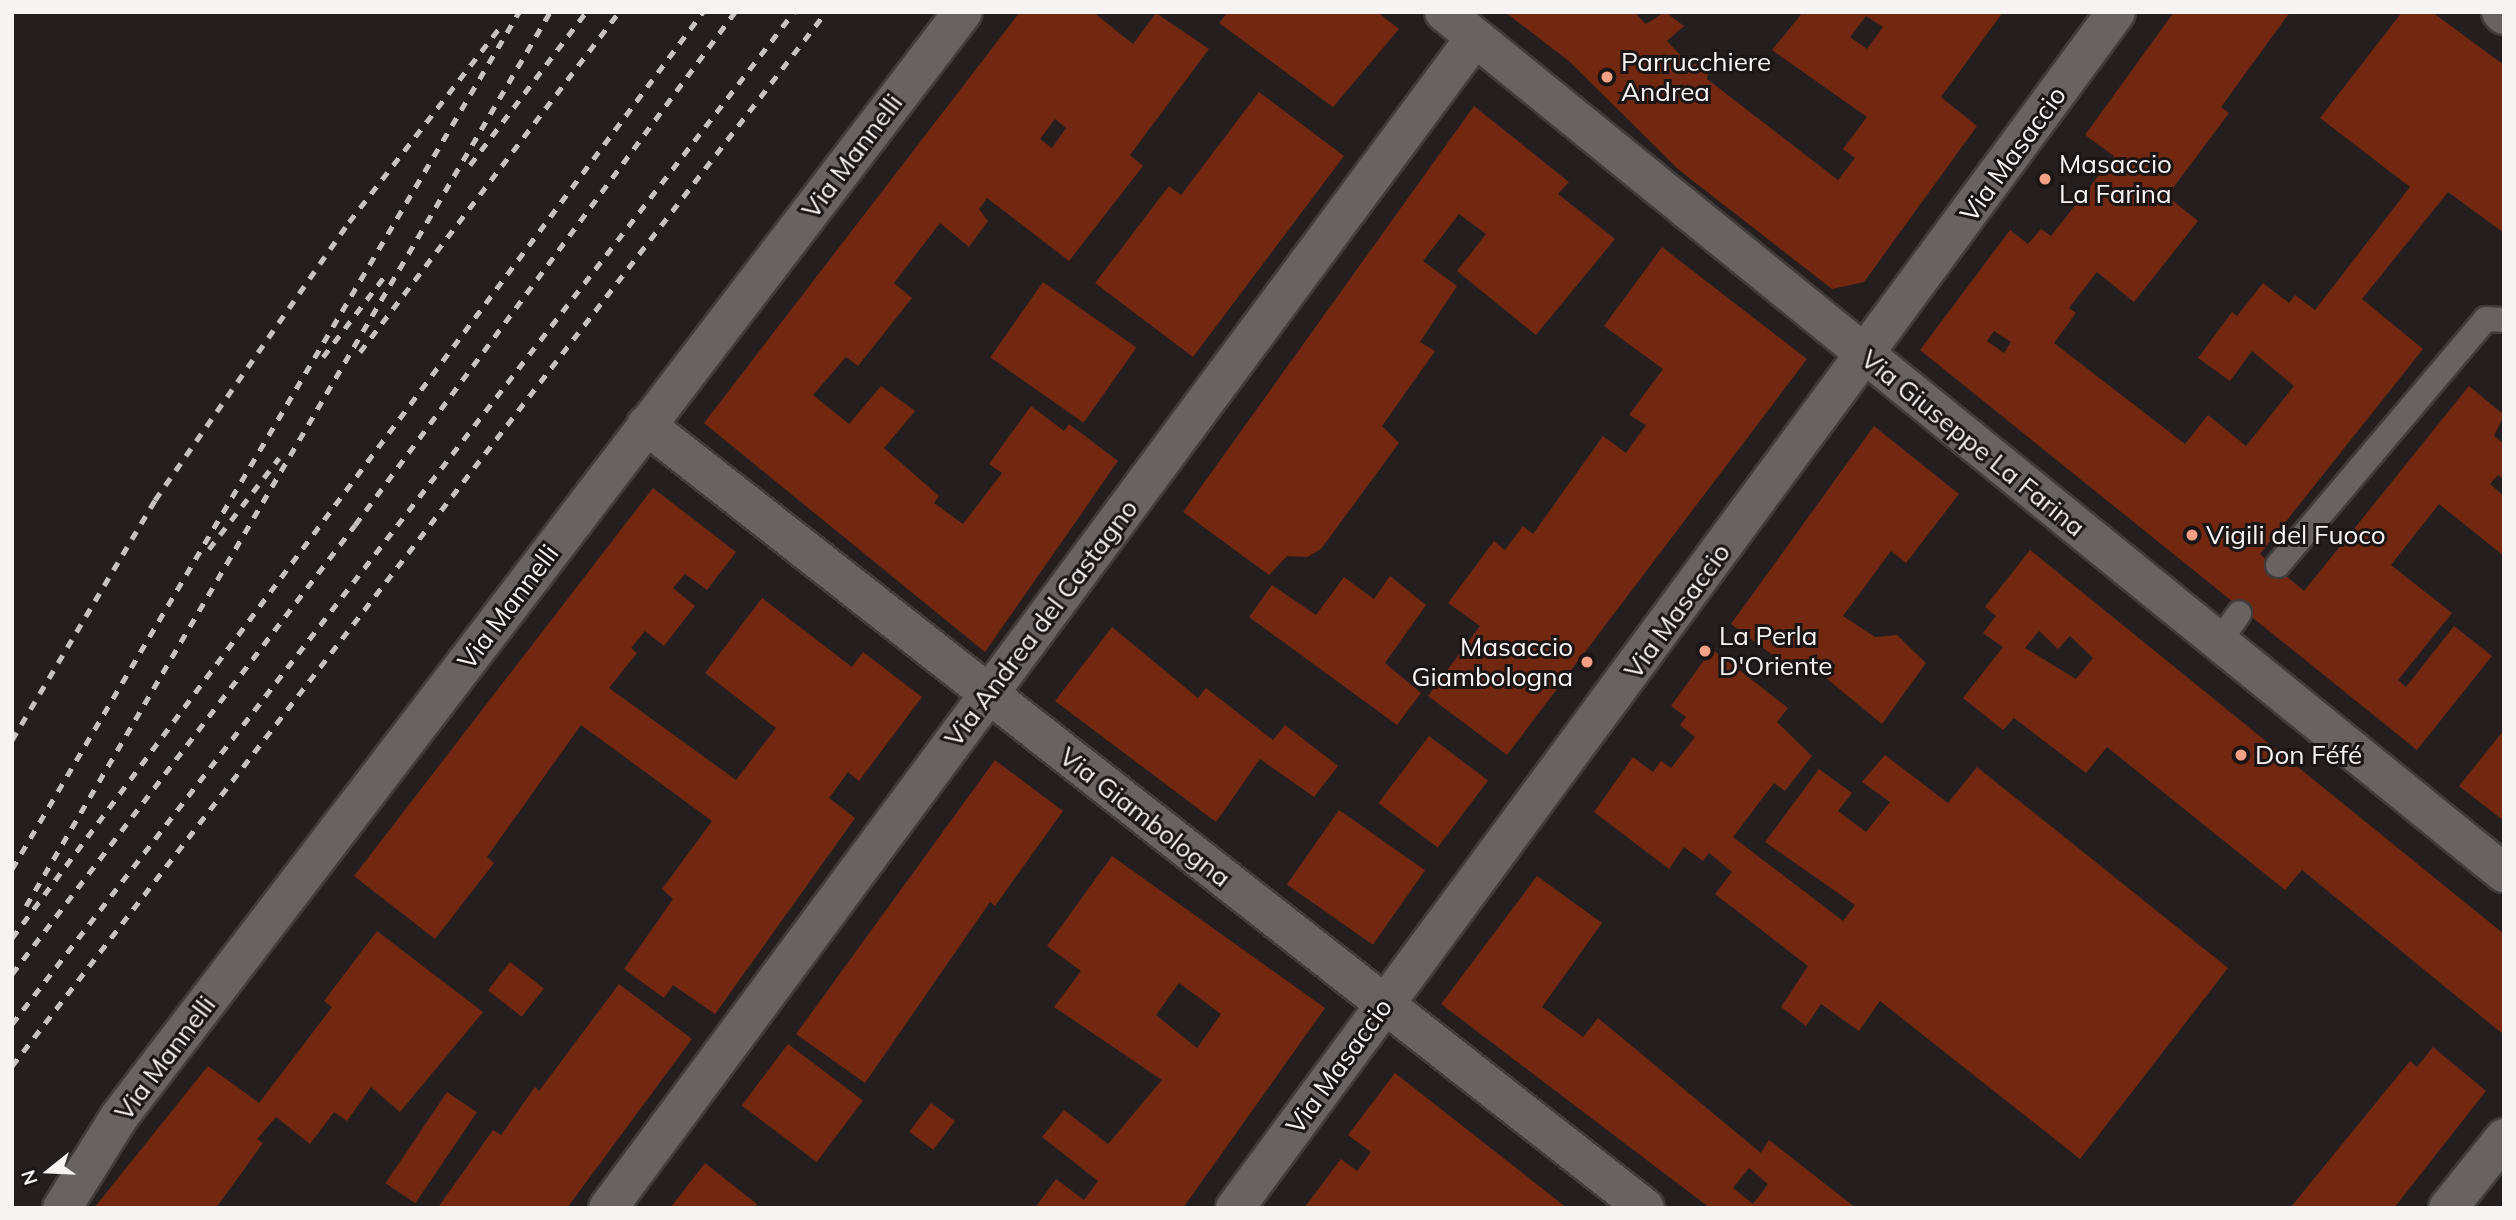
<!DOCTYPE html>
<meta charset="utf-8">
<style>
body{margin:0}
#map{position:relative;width:2516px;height:1220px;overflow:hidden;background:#241f1e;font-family:Mulish,sans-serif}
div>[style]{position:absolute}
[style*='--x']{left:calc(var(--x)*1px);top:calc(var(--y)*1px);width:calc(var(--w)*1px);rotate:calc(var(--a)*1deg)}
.building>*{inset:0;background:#722710;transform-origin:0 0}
.roads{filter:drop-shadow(2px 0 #403c3b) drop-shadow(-2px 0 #403c3b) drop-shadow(0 2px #403c3b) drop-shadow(0 -2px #403c3b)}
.service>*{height:24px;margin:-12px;padding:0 12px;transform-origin:12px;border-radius:12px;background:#686261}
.minor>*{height:38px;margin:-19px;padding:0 19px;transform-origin:19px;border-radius:19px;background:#686261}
.rail>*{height:5px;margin-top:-2.5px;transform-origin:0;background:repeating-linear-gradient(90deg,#c6c2c1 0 9px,transparent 0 18px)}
.dots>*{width:19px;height:19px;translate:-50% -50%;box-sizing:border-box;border:4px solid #1b1615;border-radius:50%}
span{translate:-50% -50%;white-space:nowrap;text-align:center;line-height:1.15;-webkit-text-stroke:6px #1b1615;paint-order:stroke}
.poi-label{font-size:26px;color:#f6f3f2}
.left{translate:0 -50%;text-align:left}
.right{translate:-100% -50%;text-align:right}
.street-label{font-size:26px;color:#f6f3f2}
.frame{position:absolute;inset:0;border:14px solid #f6f3f2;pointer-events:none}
.north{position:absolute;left:14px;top:1136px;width:70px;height:70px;-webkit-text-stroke:5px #1b1615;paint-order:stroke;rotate:252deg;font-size:19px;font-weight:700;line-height:28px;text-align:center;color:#f6f3f2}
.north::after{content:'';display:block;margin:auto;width:24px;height:32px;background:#f6f3f2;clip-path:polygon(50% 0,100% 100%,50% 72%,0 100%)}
</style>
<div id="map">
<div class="building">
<i style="clip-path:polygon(evenodd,1020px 12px,1093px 12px,1133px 44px,1156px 13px,1209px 49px,1130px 155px,1143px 166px,1069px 261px,987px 198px,979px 209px,988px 221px,969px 247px,940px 223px,894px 283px,912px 298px,858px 366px,846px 357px,813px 395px,849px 424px,881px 386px,915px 411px,884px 448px,939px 496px,934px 503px,963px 524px,1002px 473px,989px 464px,1031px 406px,1064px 431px,1069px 424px,1118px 461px,985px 652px,704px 423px,1020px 12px,1055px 119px,1066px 128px,1052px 148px,1040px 139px,1055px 119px)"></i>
<i style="clip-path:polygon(1228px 12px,1377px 12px,1399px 29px,1333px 107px,1219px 23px)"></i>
<i style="clip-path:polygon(evenodd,1505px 12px,1634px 12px,1646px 24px,1665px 12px,1684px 26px,1667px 41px,1687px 62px,1709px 67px,1707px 79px,1838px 180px,1855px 158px,1843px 149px,1867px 117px,1772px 50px,1803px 12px,2003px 12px,1941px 97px,1977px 126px,1864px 282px,1832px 289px,1679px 170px,1570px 62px,1505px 12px,1866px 16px,1883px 27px,1867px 49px,1850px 37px,1866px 16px)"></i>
<i style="clip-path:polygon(evenodd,2174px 12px,2290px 12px,2221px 107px,2229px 113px,2167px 196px,2198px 221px,2134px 302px,2097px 272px,2069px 308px,2076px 313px,2054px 343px,2185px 444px,2208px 415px,2246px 446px,2294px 386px,2252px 351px,2230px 381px,2198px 358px,2232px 312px,2237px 316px,2263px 283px,2289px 303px,2295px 295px,2315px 310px,2410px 187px,2320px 118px,2402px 12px,2432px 12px,2504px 65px,2504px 233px,2448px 192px,2362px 299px,2423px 349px,2260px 554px,2304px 591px,2469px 386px,2504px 415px,2494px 436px,2504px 444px,2504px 480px,2498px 475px,2490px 484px,2504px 496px,2504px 556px,2439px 504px,2391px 565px,2452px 613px,2398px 680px,2406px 687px,2454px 626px,2492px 656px,2417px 750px,1920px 350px,2010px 230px,2028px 244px,2041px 229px,2051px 236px,2114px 156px,2085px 135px,2174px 12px,1994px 331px,2011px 342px,2004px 353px,1987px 341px,1994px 331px)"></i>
<i style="clip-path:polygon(1259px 92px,1344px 156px,1193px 357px,1095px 283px,1169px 186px,1181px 195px)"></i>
<i style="clip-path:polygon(1474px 106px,1569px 182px,1558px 194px,1615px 239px,1536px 335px,1457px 271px,1486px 234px,1459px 214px,1423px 261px,1457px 286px,1420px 342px,1435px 351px,1382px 426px,1399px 443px,1321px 549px,1307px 557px,1287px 556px,1269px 575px,1183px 512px)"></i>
<i style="clip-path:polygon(1662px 247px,1807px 359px,1507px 755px,1428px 696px,1480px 626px,1448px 603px,1494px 541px,1505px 550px,1523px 526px,1533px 534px,1603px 436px,1626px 453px,1646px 425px,1629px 415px,1663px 369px,1604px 326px)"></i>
<i style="left:1043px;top:282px;width:114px;height:92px;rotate:35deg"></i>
<i style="clip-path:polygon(1874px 426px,1959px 494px,1906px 563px,1891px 551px,1843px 616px,1875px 637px,1897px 635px,1926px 663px,1882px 724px,1804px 660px,1797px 673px,1731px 624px)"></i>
<i style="clip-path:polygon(653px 488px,736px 552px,707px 590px,685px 574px,673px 588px,695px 606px,664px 646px,645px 631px,631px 648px,637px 653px,609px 688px,736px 780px,776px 728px,705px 673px,762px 598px,852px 667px,863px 652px,922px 697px,859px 781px,848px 772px,829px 798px,855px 818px,715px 1014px,673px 985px,664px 998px,624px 969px,673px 899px,662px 889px,712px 821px,581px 725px,487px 857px,494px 863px,435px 939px,354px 876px)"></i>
<i style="clip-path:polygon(evenodd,2030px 550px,2504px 934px,2504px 1035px,2302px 870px,2285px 890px,2107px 747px,2086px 773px,2014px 718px,2003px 730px,1963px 698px,2003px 647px,1983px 633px,1996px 616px,1985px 607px,2030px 550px,2039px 631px,2058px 649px,2070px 636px,2093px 658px,2076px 679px,2025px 648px,2039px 631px)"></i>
<i style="clip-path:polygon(1390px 576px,1426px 605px,1385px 663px,1421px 693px,1397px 725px,1249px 617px,1272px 585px,1316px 615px,1344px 577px,1374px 599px)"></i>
<i style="clip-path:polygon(1112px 627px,1198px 698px,1206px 688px,1273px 740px,1285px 725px,1338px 766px,1314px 797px,1260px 759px,1216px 822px,1055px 701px)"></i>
<i style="clip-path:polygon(1712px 649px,1788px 708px,1777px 722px,1812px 756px,1785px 791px,1774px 783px,1733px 837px,1843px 921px,1855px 905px,1765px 842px,1819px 769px,1852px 793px,1838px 811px,1866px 832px,1890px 802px,1862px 782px,1885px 755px,1948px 803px,1977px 767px,2228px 968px,2080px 1159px,1880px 1001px,1859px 1031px,1821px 1004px,1806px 1026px,1781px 1007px,1808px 966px,1715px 894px,1732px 872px,1709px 853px,1703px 861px,1684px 847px,1669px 869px,1594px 812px,1633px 757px,1653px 772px,1661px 761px,1671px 768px,1695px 737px,1680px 725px,1686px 717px,1671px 706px)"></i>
<i style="clip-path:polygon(2504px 730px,2504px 821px,2459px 786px)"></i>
<i style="left:1429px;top:736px;width:74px;height:84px;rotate:37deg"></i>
<i style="clip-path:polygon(995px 760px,1063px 811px,995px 906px,990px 902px,865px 1083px,796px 1034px)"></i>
<i style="left:1339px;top:810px;width:105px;height:91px;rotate:35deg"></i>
<i style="clip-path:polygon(evenodd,1112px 856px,1325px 1008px,1183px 1208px,1035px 1208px,1056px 1179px,1084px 1200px,1098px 1181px,1042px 1137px,1064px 1110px,1108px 1144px,1162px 1080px,1054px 1007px,1081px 971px,1047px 946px,1112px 856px,1179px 983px,1221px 1014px,1197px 1048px,1156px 1015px,1179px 983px)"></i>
<i style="clip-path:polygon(evenodd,1537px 876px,1602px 923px,1542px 1007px,1583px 1037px,1598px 1018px,1761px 1153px,1769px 1140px,1856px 1208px,1710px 1208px,1441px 1004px,1537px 876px,1749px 1168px,1768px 1184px,1753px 1204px,1733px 1188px,1749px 1168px)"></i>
<i style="clip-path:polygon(377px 931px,483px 1012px,400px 1112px,371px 1087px,347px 1121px,334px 1112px,310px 1144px,276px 1117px,257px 1139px,263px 1143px,216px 1208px,94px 1208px,208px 1066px,259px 1103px,332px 1007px,324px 1001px)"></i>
<i style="left:510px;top:962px;width:43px;height:36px;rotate:38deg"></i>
<i style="clip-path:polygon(619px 984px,692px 1039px,567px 1208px,439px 1206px,493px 1130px,501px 1135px,535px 1087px,539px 1091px)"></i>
<i style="left:788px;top:1044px;width:94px;height:77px;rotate:37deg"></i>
<i style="clip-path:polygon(2433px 1047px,2486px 1091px,2394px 1208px,2290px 1208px,2410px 1061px,2417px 1067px)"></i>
<i style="clip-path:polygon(1395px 1073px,1558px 1201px,1567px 1208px,1304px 1208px,1341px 1159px,1357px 1171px,1371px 1152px,1348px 1135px)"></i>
<i style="left:447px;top:1092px;width:36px;height:110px;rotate:34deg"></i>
<i style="left:931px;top:1103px;width:30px;height:36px;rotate:37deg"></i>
<i style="clip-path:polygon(705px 1163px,757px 1204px,755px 1208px,670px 1208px)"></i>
</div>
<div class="roads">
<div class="service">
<i style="--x:2278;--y:565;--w:322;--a:-49.8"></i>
<i style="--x:2486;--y:319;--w:18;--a:3"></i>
<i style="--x:2219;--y:642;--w:35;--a:-55"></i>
</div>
<div class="minor">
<i style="--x:1444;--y:12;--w:1366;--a:39.09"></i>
<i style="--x:2501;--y:12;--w:4;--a:45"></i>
<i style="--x:646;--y:425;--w:1269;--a:38.09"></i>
<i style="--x:62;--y:1208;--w:107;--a:-57.9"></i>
<i style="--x:119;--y:1117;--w:1390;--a:-52.63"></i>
<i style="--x:608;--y:1208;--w:1455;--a:-53.47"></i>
<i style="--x:1235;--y:1208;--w:1485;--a:-53.62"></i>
<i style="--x:2448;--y:1208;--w:90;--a:-51.3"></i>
</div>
</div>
<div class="rail">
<i style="--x:470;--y:165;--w:192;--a:-52.8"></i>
<i style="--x:360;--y:352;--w:427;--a:-52.7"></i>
<i style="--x:323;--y:357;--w:106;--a:-52.7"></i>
<i style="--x:209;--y:549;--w:115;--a:-52.4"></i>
<i style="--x:12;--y:740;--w:279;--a:-59.2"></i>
<i style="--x:155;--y:500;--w:339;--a:-55.1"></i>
<i style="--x:349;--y:222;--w:247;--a:-52.2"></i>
<i style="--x:12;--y:869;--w:996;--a:-59.39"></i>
<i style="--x:26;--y:906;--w:1036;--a:-59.62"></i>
<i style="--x:12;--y:938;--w:1155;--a:-53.27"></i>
<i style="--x:12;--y:974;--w:565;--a:-52.62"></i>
<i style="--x:355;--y:525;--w:638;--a:-53.47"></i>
<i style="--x:12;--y:1024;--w:1279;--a:-52.31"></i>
<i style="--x:12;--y:1066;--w:1332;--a:-52.32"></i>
</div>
<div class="dots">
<i style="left:1607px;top:77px;background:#f49f86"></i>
<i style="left:2045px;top:179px;background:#f49f86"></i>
<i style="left:2192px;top:535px;background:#f49f86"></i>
<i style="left:1705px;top:651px;background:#f49f86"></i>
<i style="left:1587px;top:662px;background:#f49f86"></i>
<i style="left:2241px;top:755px;background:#f49f86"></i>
</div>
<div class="poi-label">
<span class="left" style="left:1621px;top:77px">Parrucchiere<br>Andrea</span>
<span class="left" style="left:2059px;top:179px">Masaccio<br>La Farina</span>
<span class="left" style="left:2206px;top:535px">Vigili del Fuoco</span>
<span class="left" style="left:1719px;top:651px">La Perla<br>D'Oriente</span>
<span class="right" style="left:1573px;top:662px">Masaccio<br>Giambologna</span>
<span class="left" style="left:2255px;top:755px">Don Féfé</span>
</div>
<div class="street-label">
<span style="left:2013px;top:154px;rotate:-54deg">Via Masaccio</span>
<span style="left:852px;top:156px;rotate:-53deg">Via Mannelli</span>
<span style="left:1973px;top:443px;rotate:39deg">Via Giuseppe La Farina</span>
<span style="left:508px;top:607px;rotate:-53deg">Via Mannelli</span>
<span style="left:1677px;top:611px;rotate:-54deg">Via Masaccio</span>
<span style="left:1041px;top:623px;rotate:-53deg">Via Andrea del Castagno</span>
<span style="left:1145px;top:817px;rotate:38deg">Via Giambologna</span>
<span style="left:165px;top:1058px;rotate:-53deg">Via Mannelli</span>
<span style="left:1339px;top:1066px;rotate:-54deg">Via Masaccio</span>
</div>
<div class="frame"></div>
<div class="north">N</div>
</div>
